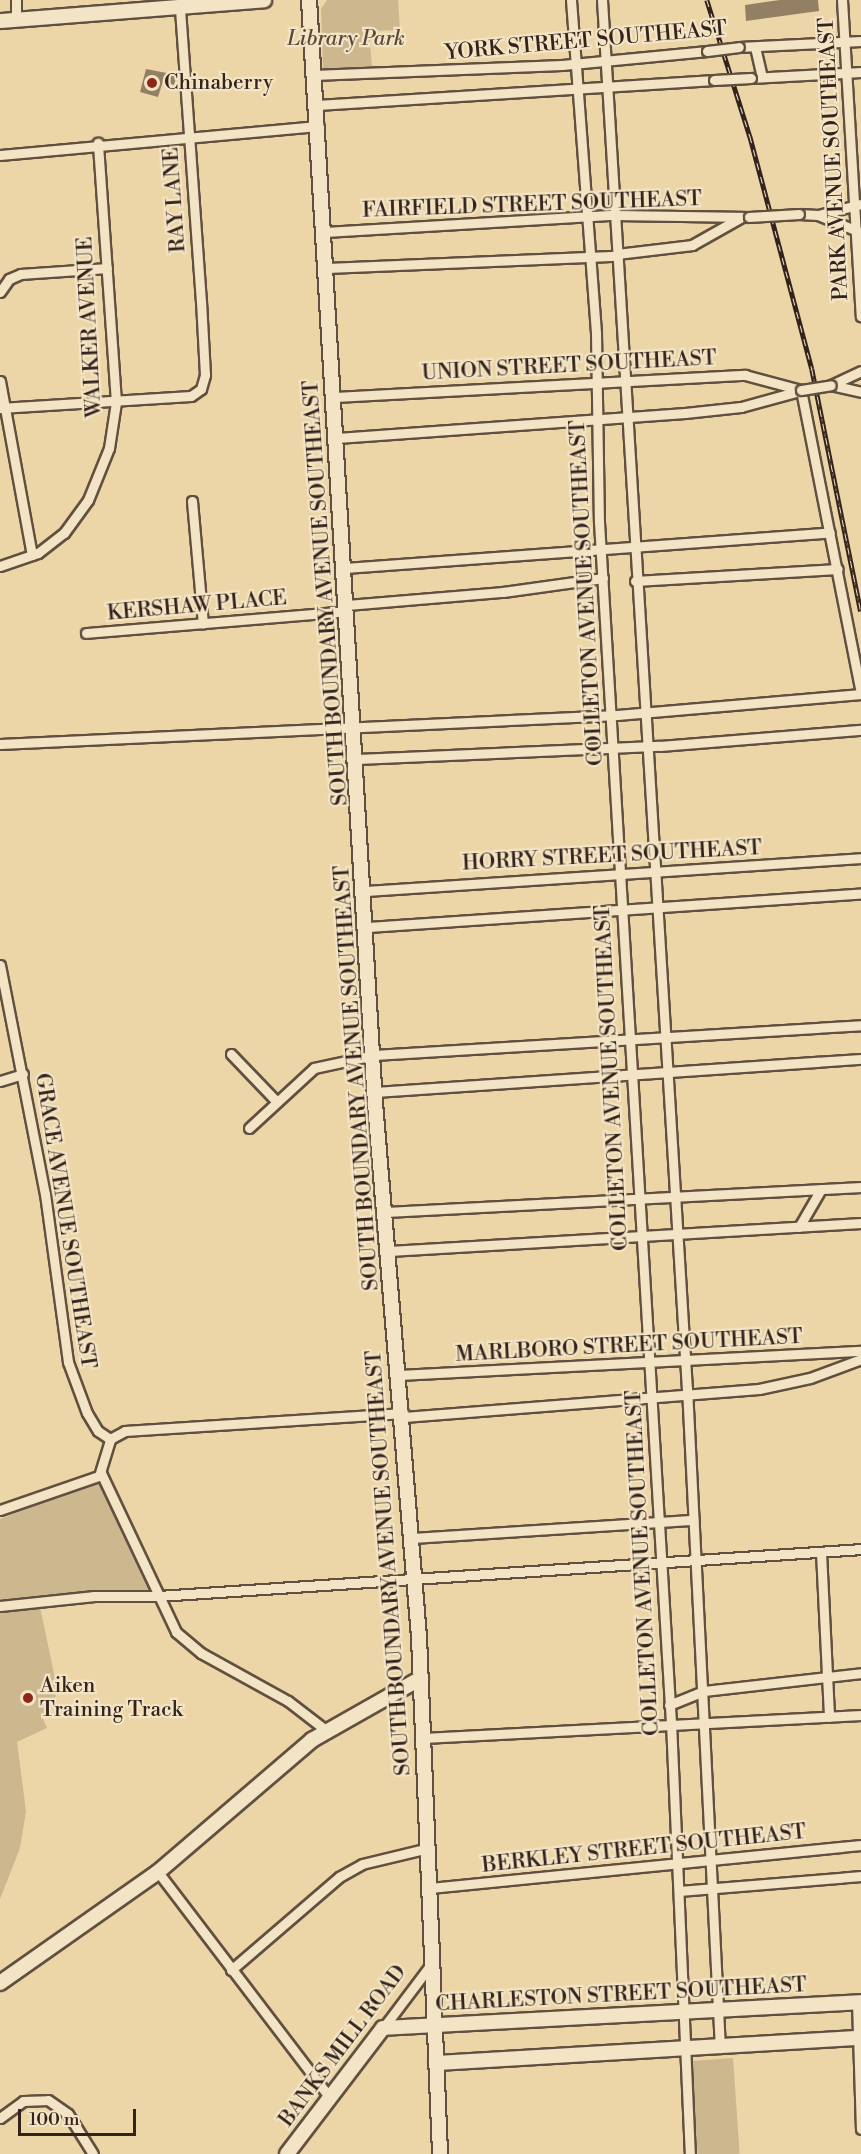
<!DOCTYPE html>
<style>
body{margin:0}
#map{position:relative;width:861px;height:2154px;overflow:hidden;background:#ecd5a6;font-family:"Libre Bodoni",serif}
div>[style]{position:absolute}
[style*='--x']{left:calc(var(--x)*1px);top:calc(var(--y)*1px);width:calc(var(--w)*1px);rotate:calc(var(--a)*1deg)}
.green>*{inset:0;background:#cdb78f;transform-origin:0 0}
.building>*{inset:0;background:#938064}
.roads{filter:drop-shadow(2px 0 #61503f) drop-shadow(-2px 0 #61503f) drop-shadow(0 2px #61503f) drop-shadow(0 -2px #61503f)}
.street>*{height:9px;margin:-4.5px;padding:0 4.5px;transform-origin:4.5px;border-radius:4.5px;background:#f3e4c5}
.secondary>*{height:14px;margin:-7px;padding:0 7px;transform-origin:7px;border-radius:7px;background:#f3e4c5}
.rail>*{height:4.5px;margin-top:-2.25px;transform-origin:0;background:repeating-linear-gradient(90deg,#f3e4c5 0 7px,#33231d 0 14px);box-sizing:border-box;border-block:2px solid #33231d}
.bridges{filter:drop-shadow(2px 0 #61503f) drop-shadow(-2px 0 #61503f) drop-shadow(0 2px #61503f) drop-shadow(0 -2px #61503f)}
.street-bridge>*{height:9px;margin:-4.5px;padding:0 4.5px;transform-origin:4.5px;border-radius:4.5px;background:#f3e4c5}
.dots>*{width:16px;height:16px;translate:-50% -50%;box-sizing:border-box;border:3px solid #f3e4c5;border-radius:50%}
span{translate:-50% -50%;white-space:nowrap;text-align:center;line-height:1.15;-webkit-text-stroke:4.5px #f3e4c5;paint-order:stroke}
.park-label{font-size:21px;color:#5a483a;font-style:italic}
.street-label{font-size:21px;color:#33231d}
.poi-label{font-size:21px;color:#33231d}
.left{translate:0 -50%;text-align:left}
.scale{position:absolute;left:18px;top:2109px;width:118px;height:27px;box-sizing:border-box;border:3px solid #33231d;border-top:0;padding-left:8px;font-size:18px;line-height:21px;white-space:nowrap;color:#33231d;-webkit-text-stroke:4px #f3e4c5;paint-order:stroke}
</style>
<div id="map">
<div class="green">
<i style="clip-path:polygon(327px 0,398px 0,400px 30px,369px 31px,372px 67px,323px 69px,321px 9px)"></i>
<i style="clip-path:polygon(99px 1480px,151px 1591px,39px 1602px,57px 1688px,54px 1707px,41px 1714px,47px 1728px,17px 1742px,26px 1811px,20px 1848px,0 1899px,0 1519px)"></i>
<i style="left:733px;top:2058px;width:96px;height:42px;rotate:86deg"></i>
</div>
<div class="building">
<i style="clip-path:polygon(780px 0,818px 0,819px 11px,746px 21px,745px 5px)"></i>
<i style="clip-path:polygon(146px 69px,177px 75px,174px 85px,163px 81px,158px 97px,140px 92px)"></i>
</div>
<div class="roads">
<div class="street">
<i style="--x:571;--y:0;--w:335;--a:85.7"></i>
<i style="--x:596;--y:334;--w:188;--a:89.1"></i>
<i style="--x:599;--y:522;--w:1202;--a:86.57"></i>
<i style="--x:671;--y:1722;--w:432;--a:87.5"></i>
<i style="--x:602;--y:0;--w:1391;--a:86.5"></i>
<i style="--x:687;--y:1388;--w:661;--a:87.14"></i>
<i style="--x:842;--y:0;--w:317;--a:86.6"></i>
<i style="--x:16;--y:19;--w:19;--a:-90"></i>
<i style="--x:739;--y:47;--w:122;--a:-2.8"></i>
<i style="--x:755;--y:47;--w:31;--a:77"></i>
<i style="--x:313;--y:75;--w:249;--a:-2.3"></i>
<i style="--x:562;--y:65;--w:146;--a:-5.5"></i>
<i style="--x:751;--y:78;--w:110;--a:-3.1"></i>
<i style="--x:317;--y:105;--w:398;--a:-3.6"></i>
<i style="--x:0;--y:155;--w:320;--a:-5.2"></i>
<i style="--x:799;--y:214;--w:19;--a:3"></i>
<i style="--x:818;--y:215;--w:44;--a:-14.3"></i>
<i style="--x:818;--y:215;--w:45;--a:22"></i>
<i style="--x:325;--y:232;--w:289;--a:-3.4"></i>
<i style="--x:614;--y:215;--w:135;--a:0.8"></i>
<i style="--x:617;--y:254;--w:76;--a:-6.8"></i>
<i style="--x:692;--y:245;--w:55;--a:-29.4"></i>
<i style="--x:327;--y:268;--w:290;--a:-2.4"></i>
<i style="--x:0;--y:292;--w:16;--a:-55"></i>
<i style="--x:9;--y:279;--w:13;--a:-23"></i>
<i style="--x:21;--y:274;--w:86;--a:-4"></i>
<i style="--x:0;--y:381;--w:177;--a:79.6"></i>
<i style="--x:831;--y:385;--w:33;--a:-25"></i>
<i style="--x:831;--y:385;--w:31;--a:13"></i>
<i style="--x:801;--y:390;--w:308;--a:78.8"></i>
<i style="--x:335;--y:397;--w:411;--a:-3.1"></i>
<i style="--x:745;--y:375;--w:58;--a:15"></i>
<i style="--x:0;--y:408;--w:191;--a:-3.6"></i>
<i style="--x:191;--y:396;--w:12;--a:-35"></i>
<i style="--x:201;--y:389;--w:15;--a:-74"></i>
<i style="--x:205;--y:375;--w:73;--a:-93.1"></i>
<i style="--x:201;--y:302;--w:295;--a:-94.1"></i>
<i style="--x:337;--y:438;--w:349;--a:-4.1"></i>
<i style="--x:685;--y:413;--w:56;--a:-6.1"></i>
<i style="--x:741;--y:407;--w:60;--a:-15.4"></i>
<i style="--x:192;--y:501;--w:123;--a:84.9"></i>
<i style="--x:0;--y:566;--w:40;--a:-18.9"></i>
<i style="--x:38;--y:553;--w:33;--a:-38"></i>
<i style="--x:64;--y:533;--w:41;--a:-54"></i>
<i style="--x:88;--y:500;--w:56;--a:-68"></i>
<i style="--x:109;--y:448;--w:47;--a:-81.3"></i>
<i style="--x:116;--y:402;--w:260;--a:-94"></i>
<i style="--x:345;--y:568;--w:486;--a:-4.2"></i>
<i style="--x:635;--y:581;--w:203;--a:-3.4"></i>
<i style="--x:347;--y:605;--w:157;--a:-4.8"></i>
<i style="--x:503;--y:592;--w:101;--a:-8"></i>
<i style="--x:86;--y:633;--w:262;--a:-4.8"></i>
<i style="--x:0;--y:744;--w:618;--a:-2.69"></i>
<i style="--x:617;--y:715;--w:245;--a:-4.9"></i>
<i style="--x:357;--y:759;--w:303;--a:-2.5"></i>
<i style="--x:660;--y:746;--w:202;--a:-4.6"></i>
<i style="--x:366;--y:891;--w:496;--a:-3.8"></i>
<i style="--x:368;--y:927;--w:494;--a:-3.9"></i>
<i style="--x:0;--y:965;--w:233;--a:78.9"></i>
<i style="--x:45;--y:1194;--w:170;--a:82.2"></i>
<i style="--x:68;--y:1362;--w:54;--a:69.6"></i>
<i style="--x:87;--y:1413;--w:21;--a:59"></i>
<i style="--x:98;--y:1431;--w:14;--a:34"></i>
<i style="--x:231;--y:1054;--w:66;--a:46.2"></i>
<i style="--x:0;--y:1081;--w:24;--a:-17"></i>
<i style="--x:375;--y:1092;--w:487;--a:-3.9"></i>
<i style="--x:249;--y:1128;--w:88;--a:-42.7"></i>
<i style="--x:314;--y:1068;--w:61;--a:-12.2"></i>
<i style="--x:374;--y:1055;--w:488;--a:-3.5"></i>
<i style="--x:386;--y:1212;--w:476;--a:-3"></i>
<i style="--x:799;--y:1227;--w:44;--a:-59.9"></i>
<i style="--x:389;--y:1251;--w:473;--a:-3.4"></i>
<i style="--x:399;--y:1375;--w:463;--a:-3"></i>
<i style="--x:404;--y:1417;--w:356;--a:-4.5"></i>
<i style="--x:759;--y:1389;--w:52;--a:-12.2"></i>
<i style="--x:810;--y:1378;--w:54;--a:-20.4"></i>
<i style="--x:110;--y:1439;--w:17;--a:-28"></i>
<i style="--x:125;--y:1431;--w:279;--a:-3.7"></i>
<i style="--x:101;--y:1473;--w:176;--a:64.7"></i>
<i style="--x:176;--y:1632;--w:33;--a:40"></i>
<i style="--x:201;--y:1653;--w:99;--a:28.9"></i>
<i style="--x:288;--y:1701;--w:49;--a:37.6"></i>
<i style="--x:0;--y:1510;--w:105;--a:-19"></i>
<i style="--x:99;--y:1476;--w:39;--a:-73"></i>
<i style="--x:413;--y:1538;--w:281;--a:-3.7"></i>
<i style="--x:821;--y:1552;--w:165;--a:87.2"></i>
<i style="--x:0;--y:1606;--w:95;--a:-6.1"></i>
<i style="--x:94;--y:1596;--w:64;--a:0"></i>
<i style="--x:158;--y:1596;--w:705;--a:-3.82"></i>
<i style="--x:669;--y:1705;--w:38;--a:-22"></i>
<i style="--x:704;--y:1691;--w:158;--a:-6.5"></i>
<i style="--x:423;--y:1738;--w:439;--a:-3"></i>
<i style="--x:158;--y:1872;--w:284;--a:52.7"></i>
<i style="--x:430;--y:1888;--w:433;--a:-5.7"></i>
<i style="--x:679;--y:1891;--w:183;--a:-4.7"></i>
<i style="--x:231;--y:1970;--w:143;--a:-40.7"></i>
<i style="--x:339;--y:1877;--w:26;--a:-29"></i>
<i style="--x:362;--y:1864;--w:68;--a:-13.6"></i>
<i style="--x:857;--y:2002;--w:127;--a:88.2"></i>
<i style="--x:383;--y:2028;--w:81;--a:-53"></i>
<i style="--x:0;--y:2118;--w:29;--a:-36"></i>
<i style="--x:23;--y:2101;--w:25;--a:-2"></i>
<i style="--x:48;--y:2100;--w:24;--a:35"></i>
<i style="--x:68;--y:2114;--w:47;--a:58"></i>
</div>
<div class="secondary">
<i style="--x:309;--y:0;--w:1105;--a:86.58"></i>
<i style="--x:375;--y:1103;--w:536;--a:85.29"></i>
<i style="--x:419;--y:1637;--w:517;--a:87.67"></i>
<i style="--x:0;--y:21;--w:265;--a:-4.5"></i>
<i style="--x:0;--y:1983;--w:193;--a:-35.1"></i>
<i style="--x:158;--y:1872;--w:203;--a:-40.6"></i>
<i style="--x:312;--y:1740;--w:125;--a:-29.6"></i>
<i style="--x:436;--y:2063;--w:426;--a:-3.4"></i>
<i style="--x:287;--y:2154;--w:158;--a:-52.7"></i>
<i style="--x:383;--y:2028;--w:479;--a:-3.1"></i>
</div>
</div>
<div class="rail">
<i style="--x:707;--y:0;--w:143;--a:72.5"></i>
<i style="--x:750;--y:136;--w:241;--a:75.1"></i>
<i style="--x:812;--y:369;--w:247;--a:78.6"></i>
</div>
<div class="bridges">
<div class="street-bridge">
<i style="--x:707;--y:51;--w:32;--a:-7"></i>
<i style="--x:714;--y:80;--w:37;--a:-3"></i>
<i style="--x:749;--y:217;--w:50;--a:-3.4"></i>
<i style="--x:801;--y:390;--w:30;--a:-9"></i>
</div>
</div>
<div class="dots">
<i style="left:152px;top:83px;background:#8f2418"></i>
<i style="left:28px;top:1698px;background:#8f2418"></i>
</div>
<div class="park-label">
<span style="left:346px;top:39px">Library Park</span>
</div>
<div class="street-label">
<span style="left:586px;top:41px;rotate:-5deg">YORK STREET SOUTHEAST</span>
<span style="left:834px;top:159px;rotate:-93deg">PARK AVENUE SOUTHEAST</span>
<span style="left:175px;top:200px;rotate:-94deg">RAY LANE</span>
<span style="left:532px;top:205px;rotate:-2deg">FAIRFIELD STREET SOUTHEAST</span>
<span style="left:90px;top:327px;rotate:-93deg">WALKER AVENUE</span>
<span style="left:569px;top:366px;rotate:-3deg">UNION STREET SOUTHEAST</span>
<span style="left:326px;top:593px;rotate:-94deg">SOUTH BOUNDARY AVENUE SOUTHEAST</span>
<span style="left:587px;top:593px;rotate:-93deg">COLLETON AVENUE SOUTHEAST</span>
<span style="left:197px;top:606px;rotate:-5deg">KERSHAW PLACE</span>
<span style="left:612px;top:856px;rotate:-3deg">HORRY STREET SOUTHEAST</span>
<span style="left:357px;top:1078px;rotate:-94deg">SOUTH BOUNDARY AVENUE SOUTHEAST</span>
<span style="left:612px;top:1078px;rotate:-93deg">COLLETON AVENUE SOUTHEAST</span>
<span style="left:65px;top:1221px;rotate:81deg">GRACE AVENUE SOUTHEAST</span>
<span style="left:629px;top:1346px;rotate:-3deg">MARLBORO STREET SOUTHEAST</span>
<span style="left:389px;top:1563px;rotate:-94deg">SOUTH BOUNDARY AVENUE SOUTHEAST</span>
<span style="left:643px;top:1563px;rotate:-93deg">COLLETON AVENUE SOUTHEAST</span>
<span style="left:644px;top:1849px;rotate:-6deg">BERKLEY STREET SOUTHEAST</span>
<span style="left:621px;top:1995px;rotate:-3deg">CHARLESTON STREET SOUTHEAST</span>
<span style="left:343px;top:2046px;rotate:-53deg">BANKS MILL ROAD</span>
</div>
<div class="poi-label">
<span class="left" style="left:164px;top:83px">Chinaberry</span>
<span class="left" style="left:40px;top:1698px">Aiken<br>Training Track</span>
</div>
<div class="scale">100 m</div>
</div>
